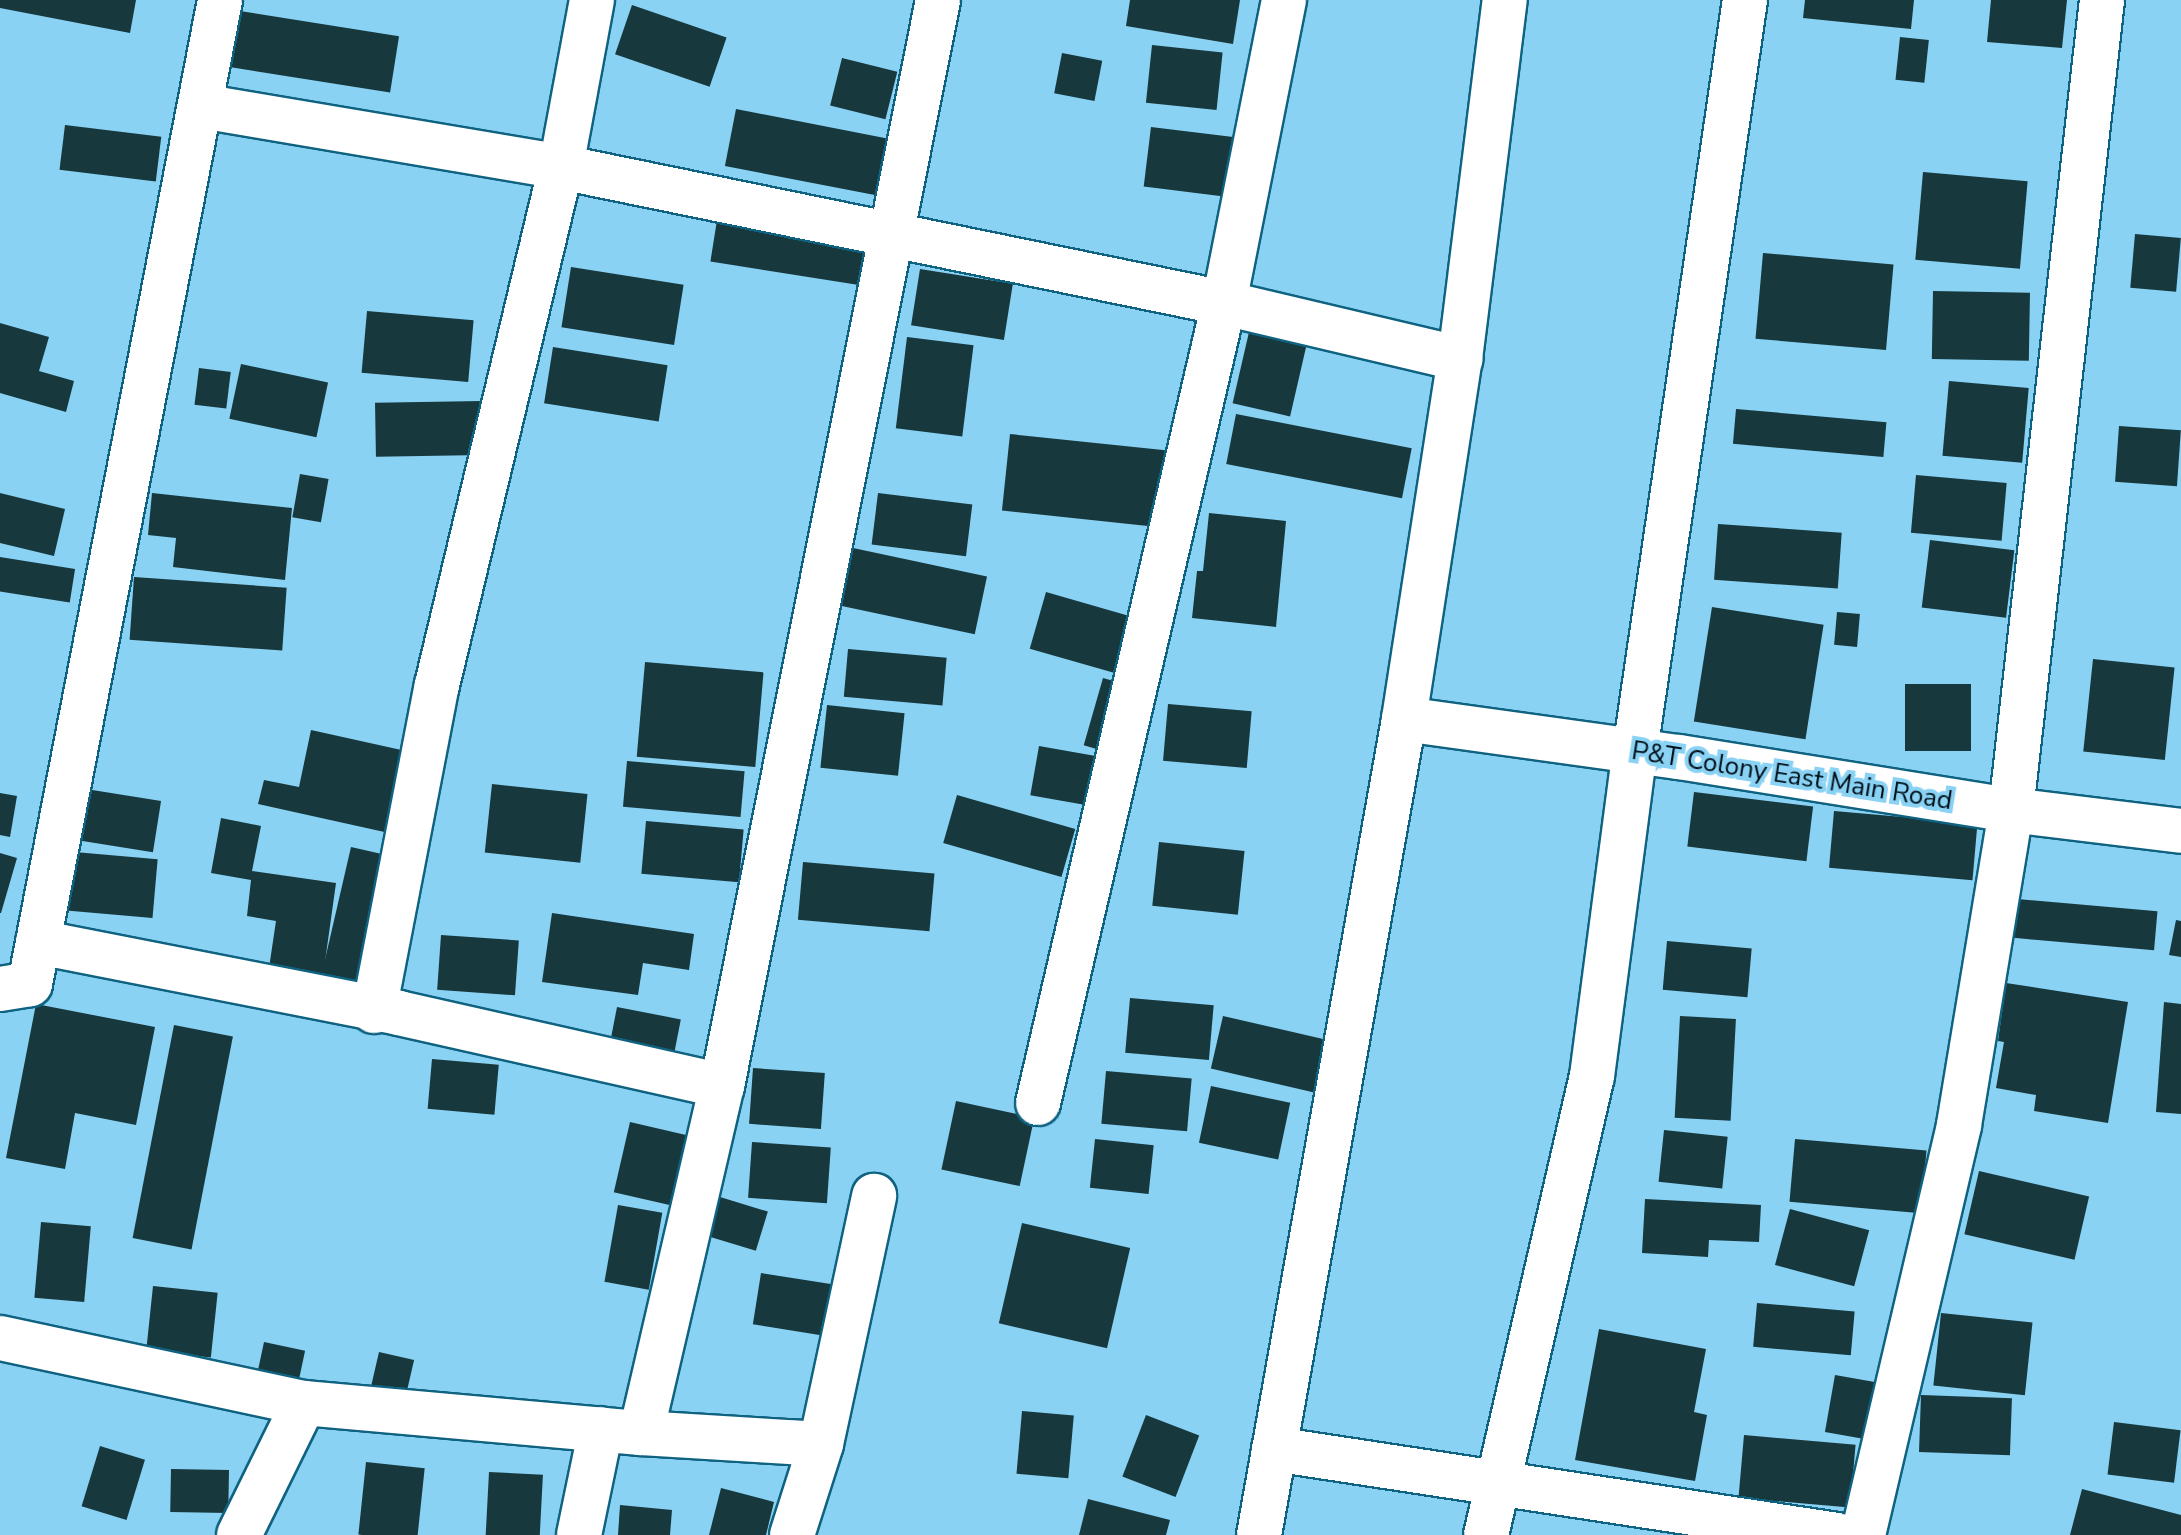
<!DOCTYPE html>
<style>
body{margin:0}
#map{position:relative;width:2181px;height:1535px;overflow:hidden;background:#89d2f4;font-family:"Nunito Sans",sans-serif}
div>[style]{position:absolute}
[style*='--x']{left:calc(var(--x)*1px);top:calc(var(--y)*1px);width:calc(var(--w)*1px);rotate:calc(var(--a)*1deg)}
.building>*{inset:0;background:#17383d;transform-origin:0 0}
.roads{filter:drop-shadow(2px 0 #0f6280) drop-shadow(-2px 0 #0f6280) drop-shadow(0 2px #0f6280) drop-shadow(0 -2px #0f6280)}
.minor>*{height:44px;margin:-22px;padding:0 22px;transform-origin:22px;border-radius:22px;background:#fff}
span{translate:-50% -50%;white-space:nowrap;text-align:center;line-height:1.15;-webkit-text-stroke:8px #89d2f4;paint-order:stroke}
.street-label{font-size:26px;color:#000f18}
</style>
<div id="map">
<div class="building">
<i style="clip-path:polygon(0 0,136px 0,130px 33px,0 8px)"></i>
<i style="clip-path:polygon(1130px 0,1240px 0,1233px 44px,1126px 26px)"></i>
<i style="clip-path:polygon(1805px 0,1914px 0,1911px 29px,1803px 18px)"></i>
<i style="clip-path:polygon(1991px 0,2067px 0,2062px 48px,1987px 42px)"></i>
<i style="left:632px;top:5px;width:100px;height:52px;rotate:19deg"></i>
<i style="left:240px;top:11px;width:161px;height:57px;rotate:9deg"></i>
<i style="left:1900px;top:37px;width:29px;height:43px;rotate:6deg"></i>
<i style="left:1152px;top:45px;width:71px;height:58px;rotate:6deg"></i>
<i style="left:1062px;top:53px;width:41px;height:41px;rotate:11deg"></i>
<i style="left:842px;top:58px;width:57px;height:49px;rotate:14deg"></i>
<i style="left:736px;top:109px;width:158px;height:58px;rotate:11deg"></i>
<i style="left:65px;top:125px;width:97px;height:45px;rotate:7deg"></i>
<i style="left:1151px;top:127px;width:91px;height:60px;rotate:7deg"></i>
<i style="left:1923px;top:172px;width:105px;height:88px;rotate:5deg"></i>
<i style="left:717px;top:220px;width:152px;height:42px;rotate:9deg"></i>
<i style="left:2135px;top:234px;width:46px;height:54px;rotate:5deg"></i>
<i style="left:1763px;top:253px;width:131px;height:86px;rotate:5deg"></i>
<i style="left:571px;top:267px;width:114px;height:61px;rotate:9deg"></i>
<i style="left:920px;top:269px;width:94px;height:57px;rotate:9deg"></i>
<i style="left:1933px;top:291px;width:97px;height:68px;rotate:1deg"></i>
<i style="left:367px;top:311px;width:107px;height:62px;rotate:5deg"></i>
<i style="clip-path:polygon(0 323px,49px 337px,39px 371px,74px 381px,66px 412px,0 393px)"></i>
<i style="left:1249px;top:332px;width:59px;height:73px;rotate:13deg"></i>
<i style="left:907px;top:337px;width:67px;height:92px;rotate:7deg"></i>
<i style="left:553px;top:347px;width:116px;height:57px;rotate:9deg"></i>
<i style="left:241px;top:364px;width:89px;height:56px;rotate:12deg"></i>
<i style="left:199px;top:368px;width:32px;height:37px;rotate:7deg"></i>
<i style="left:1949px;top:381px;width:80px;height:75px;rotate:5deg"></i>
<i style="left:482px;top:401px;width:54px;height:107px;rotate:89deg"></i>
<i style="left:1736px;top:409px;width:151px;height:35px;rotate:5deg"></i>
<i style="left:1236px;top:414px;width:179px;height:51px;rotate:11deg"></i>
<i style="left:2119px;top:426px;width:62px;height:56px;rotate:4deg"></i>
<i style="left:1010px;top:434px;width:161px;height:77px;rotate:6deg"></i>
<i style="left:300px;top:474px;width:29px;height:44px;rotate:10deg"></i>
<i style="left:1916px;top:475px;width:91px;height:58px;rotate:5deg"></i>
<i style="clip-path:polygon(0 493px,65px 509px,54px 556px,0 543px)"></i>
<i style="clip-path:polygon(152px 493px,292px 508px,285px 580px,173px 567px,176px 538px,148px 535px)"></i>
<i style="left:878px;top:493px;width:95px;height:52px;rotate:7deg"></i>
<i style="clip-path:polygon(1209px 513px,1286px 521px,1276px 627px,1192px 618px,1197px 571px,1203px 571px)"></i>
<i style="left:1718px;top:524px;width:124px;height:56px;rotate:4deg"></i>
<i style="left:1930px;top:540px;width:85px;height:68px;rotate:7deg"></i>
<i style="left:853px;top:548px;width:137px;height:59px;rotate:12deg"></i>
<i style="left:0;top:557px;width:76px;height:34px;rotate:9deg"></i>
<i style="left:134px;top:577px;width:153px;height:63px;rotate:4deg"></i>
<i style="left:1046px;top:592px;width:93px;height:59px;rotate:16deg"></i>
<i style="left:1712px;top:607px;width:113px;height:116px;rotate:9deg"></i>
<i style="left:1837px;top:612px;width:23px;height:33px;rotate:5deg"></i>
<i style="left:848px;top:649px;width:99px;height:48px;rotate:5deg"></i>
<i style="left:2093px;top:659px;width:82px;height:93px;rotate:6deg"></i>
<i style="left:645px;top:662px;width:119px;height:95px;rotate:5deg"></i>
<i style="left:1103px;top:678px;width:33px;height:70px;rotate:16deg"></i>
<i style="left:1905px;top:684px;width:66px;height:67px"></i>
<i style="left:1168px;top:704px;width:84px;height:57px;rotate:5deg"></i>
<i style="left:827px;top:705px;width:78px;height:63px;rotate:6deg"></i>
<i style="clip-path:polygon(311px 730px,415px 753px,398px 835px,258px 804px,264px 780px,299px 787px)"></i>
<i style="left:1039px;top:746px;width:59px;height:50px;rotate:10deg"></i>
<i style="left:627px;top:761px;width:118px;height:46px;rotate:5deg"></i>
<i style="left:492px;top:784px;width:96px;height:69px;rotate:6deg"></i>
<i style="left:86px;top:789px;width:76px;height:52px;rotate:9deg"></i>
<i style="left:1694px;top:792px;width:120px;height:55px;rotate:7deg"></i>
<i style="clip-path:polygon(0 793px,17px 796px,10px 837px,0 835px)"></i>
<i style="left:957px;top:795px;width:123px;height:50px;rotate:16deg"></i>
<i style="left:1834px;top:811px;width:144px;height:57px;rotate:5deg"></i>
<i style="clip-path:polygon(221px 818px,261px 826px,252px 871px,336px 883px,323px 976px,269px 968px,276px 921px,247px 916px,251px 880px,211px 873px)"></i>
<i style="left:646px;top:821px;width:98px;height:53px;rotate:5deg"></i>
<i style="left:1159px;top:842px;width:86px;height:64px;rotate:6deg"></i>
<i style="left:351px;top:847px;width:35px;height:137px;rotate:13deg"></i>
<i style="left:63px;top:851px;width:95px;height:59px;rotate:5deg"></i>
<i style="clip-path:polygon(0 853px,17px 858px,1px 913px,0 913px)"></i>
<i style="left:803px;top:862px;width:132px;height:58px;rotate:5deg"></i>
<i style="left:2017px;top:899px;width:141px;height:39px;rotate:5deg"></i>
<i style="clip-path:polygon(552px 913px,694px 934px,689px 970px,643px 963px,638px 995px,542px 982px)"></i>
<i style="clip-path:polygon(2176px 920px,2181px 921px,2181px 957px,2169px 955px)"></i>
<i style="left:441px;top:935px;width:78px;height:55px;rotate:4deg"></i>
<i style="left:1667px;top:941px;width:85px;height:49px;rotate:5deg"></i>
<i style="clip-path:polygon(2006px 983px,2128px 1002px,2108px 1123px,2034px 1111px,2036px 1095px,1996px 1088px,2004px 1042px,1998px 1041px)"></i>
<i style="left:1130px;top:998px;width:84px;height:55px;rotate:5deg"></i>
<i style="clip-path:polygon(2164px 1002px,2181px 1004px,2181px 1114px,2156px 1112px)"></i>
<i style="clip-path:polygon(36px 1004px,155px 1027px,136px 1125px,75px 1113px,65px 1169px,6px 1158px)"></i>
<i style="left:617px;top:1007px;width:65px;height:44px;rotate:11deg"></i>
<i style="left:1223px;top:1016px;width:106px;height:54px;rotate:13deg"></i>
<i style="left:1680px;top:1016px;width:56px;height:102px;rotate:3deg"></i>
<i style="left:174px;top:1025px;width:60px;height:217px;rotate:11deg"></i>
<i style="left:432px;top:1059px;width:67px;height:50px;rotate:5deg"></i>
<i style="left:753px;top:1068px;width:72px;height:56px;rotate:4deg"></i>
<i style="left:1106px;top:1071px;width:86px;height:53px;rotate:5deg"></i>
<i style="left:1211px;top:1086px;width:81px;height:58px;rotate:12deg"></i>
<i style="left:956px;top:1101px;width:80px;height:70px;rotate:12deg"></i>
<i style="left:630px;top:1122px;width:64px;height:72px;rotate:13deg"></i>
<i style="left:1664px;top:1130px;width:64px;height:52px;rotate:6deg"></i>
<i style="left:1095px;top:1139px;width:59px;height:49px;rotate:6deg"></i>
<i style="left:1795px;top:1139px;width:132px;height:63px;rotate:5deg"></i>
<i style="left:752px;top:1142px;width:79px;height:56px;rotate:4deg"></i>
<i style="left:1979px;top:1171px;width:113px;height:65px;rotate:13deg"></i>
<i style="left:720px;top:1197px;width:50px;height:41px;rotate:17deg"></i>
<i style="clip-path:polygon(1645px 1199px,1761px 1205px,1759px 1242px,1709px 1240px,1708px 1257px,1642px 1253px)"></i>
<i style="left:618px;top:1205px;width:45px;height:78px;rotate:10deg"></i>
<i style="left:1790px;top:1209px;width:82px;height:58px;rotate:15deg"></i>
<i style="left:41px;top:1222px;width:50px;height:76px;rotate:5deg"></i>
<i style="left:1022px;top:1223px;width:111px;height:103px;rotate:13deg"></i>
<i style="left:761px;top:1273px;width:77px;height:52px;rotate:9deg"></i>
<i style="left:153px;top:1286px;width:65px;height:65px;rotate:6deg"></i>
<i style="left:1757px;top:1303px;width:98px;height:44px;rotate:5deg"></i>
<i style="left:1941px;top:1313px;width:92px;height:73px;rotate:6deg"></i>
<i style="clip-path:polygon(1599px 1329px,1706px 1349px,1694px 1412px,1707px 1415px,1695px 1481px,1575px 1460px)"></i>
<i style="left:264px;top:1342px;width:42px;height:36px;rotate:12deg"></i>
<i style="left:379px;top:1352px;width:36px;height:41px;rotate:13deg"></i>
<i style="left:1835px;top:1375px;width:46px;height:58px;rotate:10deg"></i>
<i style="left:1921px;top:1395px;width:91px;height:57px;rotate:2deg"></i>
<i style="left:1022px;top:1411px;width:52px;height:63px;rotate:5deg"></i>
<i style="left:1146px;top:1415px;width:57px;height:66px;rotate:21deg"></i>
<i style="left:2114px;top:1422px;width:67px;height:53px;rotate:7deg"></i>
<i style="left:1744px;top:1435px;width:112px;height:63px;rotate:5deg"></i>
<i style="left:100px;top:1446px;width:47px;height:63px;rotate:17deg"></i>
<i style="left:366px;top:1462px;width:59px;height:73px;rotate:6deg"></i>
<i style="left:171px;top:1469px;width:58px;height:43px;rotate:1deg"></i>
<i style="left:489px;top:1472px;width:54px;height:63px;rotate:3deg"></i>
<i style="clip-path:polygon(721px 1488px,774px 1502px,766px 1535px,709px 1535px)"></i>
<i style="clip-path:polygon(2082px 1489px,2181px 1515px,2181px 1535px,2070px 1535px)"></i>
<i style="clip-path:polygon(1088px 1499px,1170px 1520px,1166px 1535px,1079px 1535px)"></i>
<i style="clip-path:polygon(620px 1505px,672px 1510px,670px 1535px,618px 1535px)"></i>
</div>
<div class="roads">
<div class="minor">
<i style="--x:201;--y:106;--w:365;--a:9.6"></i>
<i style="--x:561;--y:167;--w:677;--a:11.59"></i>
<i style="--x:1224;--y:303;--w:243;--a:13.3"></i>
<i style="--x:1404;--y:719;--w:278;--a:7.9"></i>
<i style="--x:1679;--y:757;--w:336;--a:9.1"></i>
<i style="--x:2011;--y:810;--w:171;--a:7"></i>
<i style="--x:38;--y:942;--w:368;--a:11.1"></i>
<i style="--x:399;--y:1013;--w:331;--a:12.7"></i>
<i style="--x:0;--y:989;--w:30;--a:-9"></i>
<i style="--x:30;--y:984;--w:1002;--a:-79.07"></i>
<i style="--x:374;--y:1011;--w:332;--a:-79.1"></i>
<i style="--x:437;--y:685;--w:533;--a:-76.54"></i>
<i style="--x:561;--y:167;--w:170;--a:-79.5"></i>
<i style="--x:1038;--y:1103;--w:821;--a:-76.91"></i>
<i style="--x:1224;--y:303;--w:309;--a:-78.8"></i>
<i style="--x:0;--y:1338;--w:311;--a:12.1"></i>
<i style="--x:304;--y:1403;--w:338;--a:5.1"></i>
<i style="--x:641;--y:1433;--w:180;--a:3.5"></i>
<i style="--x:641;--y:1433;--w:356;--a:-76.9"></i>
<i style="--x:722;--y:1086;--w:1107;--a:-78.75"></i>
<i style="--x:1274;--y:1449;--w:570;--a:8.68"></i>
<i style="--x:239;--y:1535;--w:147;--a:-63.8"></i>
<i style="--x:579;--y:1535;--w:108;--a:-78.3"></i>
<i style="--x:792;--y:1535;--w:96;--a:-72.3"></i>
<i style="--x:821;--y:1444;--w:254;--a:-77.9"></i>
<i style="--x:1259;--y:1535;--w:829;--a:-79.92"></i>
<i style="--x:1404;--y:719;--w:364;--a:-81.2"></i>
<i style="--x:1460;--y:359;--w:362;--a:-82.9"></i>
<i style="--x:1486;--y:1535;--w:471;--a:-77"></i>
<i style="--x:1592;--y:1076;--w:328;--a:-82.5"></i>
<i style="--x:1635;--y:751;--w:759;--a:-81.67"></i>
<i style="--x:1863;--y:1535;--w:421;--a:-76.8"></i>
<i style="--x:1959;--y:1125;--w:319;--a:-80.6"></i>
<i style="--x:2011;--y:810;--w:815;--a:-83.59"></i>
</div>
</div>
<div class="street-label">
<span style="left:1792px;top:776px;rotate:9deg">P&amp;T Colony East Main Road</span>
</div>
</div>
